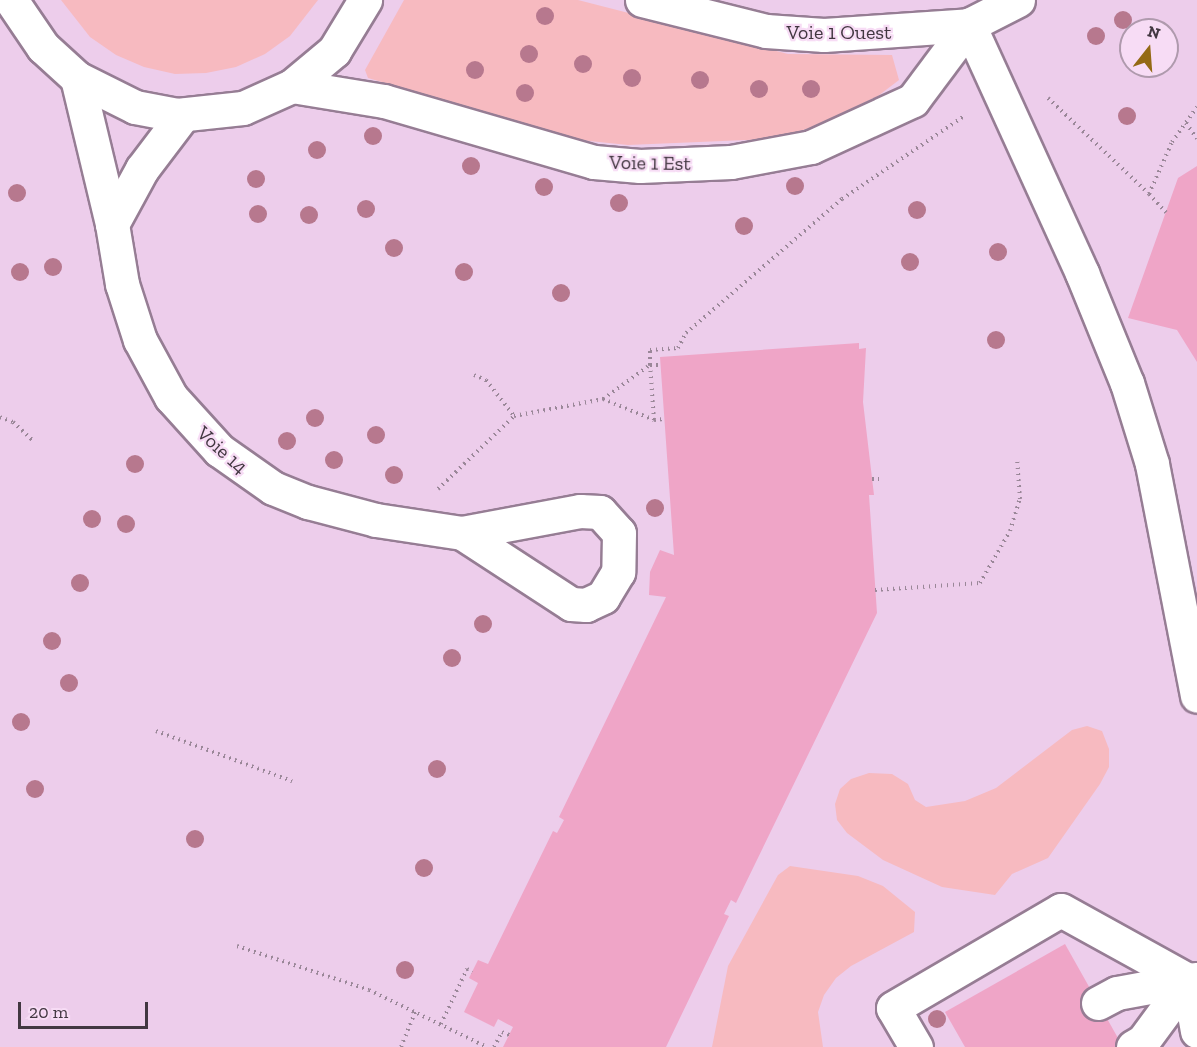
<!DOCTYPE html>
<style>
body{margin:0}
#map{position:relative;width:1197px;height:1047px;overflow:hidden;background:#f7dcf5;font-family:"Zilla Slab",serif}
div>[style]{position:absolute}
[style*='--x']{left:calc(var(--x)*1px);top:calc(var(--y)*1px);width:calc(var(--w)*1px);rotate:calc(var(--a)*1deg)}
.built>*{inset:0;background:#edcdeb}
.green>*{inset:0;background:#f7bac0}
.building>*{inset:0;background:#efa5c7}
.path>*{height:4px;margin-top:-2px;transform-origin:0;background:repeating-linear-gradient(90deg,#9a8798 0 1.5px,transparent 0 6px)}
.roads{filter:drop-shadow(2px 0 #967d94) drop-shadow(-2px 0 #967d94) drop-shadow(0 2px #967d94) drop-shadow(0 -2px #967d94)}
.minor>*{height:33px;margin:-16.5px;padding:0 16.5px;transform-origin:16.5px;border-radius:16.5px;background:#fff}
.trees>*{width:18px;height:18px;margin:-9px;border-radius:50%;background:#b7788e}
span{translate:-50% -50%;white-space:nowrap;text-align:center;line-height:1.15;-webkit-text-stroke:4.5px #f7dcf5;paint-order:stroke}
.street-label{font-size:20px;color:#423741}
.north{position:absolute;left:1119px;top:18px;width:60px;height:60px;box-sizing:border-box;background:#f7dcf5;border:2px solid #af9aad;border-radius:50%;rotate:17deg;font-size:16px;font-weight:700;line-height:24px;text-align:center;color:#423741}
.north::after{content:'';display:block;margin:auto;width:21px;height:27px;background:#946a15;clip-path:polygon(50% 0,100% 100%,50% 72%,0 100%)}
.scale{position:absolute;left:18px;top:1002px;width:130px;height:27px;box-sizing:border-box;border:3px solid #423741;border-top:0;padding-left:8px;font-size:18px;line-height:21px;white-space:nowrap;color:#423741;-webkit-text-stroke:4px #f7dcf5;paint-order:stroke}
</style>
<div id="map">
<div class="built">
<i style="clip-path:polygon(evenodd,0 0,1197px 0,1197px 1047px,0 1047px,0 0,1131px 30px,1167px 30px,1167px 66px,1131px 66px,1131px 30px)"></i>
</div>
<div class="green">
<i style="clip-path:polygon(61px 0,318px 0,290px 36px,265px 54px,236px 67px,206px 73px,175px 74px,144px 67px,116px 55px,90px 37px)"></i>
<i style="clip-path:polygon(404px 0,578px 0,788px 54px,892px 55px,899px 80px,878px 96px,813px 127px,773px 139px,628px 145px,580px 140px,368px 78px,365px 70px)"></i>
<i style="clip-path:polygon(1087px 726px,1102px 731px,1109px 749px,1109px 767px,1100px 784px,1048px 858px,1012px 874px,995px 895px,942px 887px,883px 860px,847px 833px,837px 820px,835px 804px,840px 789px,851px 779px,869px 773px,892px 774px,908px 784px,915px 800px,926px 807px,965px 801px,996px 788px,1072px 730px)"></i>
<i style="clip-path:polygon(790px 866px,858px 876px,883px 886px,915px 912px,914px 932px,851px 966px,836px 978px,824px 995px,818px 1012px,823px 1047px,712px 1047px,728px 966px,778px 875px)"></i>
</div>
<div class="building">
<i style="clip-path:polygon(1197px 166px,1197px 362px,1177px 330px,1128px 318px,1178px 178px)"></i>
<i style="clip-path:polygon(859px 343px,859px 349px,866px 348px,863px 402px,874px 495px,869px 495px,877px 613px,736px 903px,731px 900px,724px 914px,729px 916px,666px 1047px,503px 1047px,513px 1027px,498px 1019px,494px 1027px,464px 1012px,478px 983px,469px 978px,478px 960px,488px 964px,553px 831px,557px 833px,564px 820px,559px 817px,666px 597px,649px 595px,650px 572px,660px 550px,674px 555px,660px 357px)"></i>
<i style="clip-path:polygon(1065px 944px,1123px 1047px,965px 1047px,945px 1012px)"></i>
</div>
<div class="path">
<i style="--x:1048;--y:98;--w:139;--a:43.5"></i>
<i style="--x:1149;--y:194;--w:57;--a:-66.1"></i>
<i style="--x:1172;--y:142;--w:43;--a:-54.5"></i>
<i style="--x:1186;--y:123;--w:19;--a:55"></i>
<i style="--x:1149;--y:194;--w:25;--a:47"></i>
<i style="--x:474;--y:375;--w:13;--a:23"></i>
<i style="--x:486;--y:380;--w:46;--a:52.1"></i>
<i style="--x:603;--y:399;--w:55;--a:22.4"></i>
<i style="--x:654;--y:420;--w:55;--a:-94.2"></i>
<i style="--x:650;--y:365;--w:11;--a:0"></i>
<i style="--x:0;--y:417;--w:14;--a:21"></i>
<i style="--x:13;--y:422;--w:26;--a:43"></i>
<i style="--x:654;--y:420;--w:10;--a:-6"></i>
<i style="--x:872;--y:479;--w:11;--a:0"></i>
<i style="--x:438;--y:489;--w:105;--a:-43.8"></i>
<i style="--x:514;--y:416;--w:91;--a:-10.8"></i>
<i style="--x:603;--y:399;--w:58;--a:-35.9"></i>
<i style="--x:650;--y:365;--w:15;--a:-90"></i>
<i style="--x:650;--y:350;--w:28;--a:-4"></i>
<i style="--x:678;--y:348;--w:17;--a:-62"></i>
<i style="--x:686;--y:333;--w:206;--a:-40.7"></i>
<i style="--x:842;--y:199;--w:148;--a:-34.2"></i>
<i style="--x:875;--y:590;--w:105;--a:-3.8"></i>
<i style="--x:980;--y:583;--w:60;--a:-60"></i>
<i style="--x:1010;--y:531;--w:34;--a:-73"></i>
<i style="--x:1020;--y:499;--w:40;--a:-94.3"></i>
<i style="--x:156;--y:731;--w:145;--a:20.2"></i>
<i style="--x:237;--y:946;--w:139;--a:18.4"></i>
<i style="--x:369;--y:990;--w:131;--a:25.8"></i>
<i style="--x:441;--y:1024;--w:61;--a:-64.7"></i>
<i style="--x:467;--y:969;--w:6;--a:31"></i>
<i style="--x:401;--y:1047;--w:38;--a:-68"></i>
<i style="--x:494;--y:1047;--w:17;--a:-62"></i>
<i style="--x:502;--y:1032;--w:8;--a:23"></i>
</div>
<div class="roads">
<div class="minor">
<i style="--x:11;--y:0;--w:57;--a:55.8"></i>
<i style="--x:43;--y:47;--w:46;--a:42.4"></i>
<i style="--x:77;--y:78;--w:65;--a:26.6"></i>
<i style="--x:135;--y:107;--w:43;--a:10.8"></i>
<i style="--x:177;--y:115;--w:66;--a:-6.1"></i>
<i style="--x:243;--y:108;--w:54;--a:-24.2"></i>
<i style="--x:292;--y:86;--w:55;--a:-39.8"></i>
<i style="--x:334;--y:51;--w:60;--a:-58.7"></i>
<i style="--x:642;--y:0;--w:128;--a:14"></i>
<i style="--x:766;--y:31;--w:58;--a:3.9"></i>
<i style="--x:824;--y:35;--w:145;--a:-3.9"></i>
<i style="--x:969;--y:25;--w:55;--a:-27"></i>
<i style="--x:969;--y:25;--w:273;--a:65.5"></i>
<i style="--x:1082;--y:273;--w:119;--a:67.8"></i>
<i style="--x:1127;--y:383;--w:85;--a:72.8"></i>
<i style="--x:1152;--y:464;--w:236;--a:79"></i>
<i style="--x:77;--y:78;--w:150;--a:76.5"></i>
<i style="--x:112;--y:224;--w:61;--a:80.5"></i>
<i style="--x:122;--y:284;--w:59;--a:72.2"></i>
<i style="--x:140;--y:340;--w:65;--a:61.5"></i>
<i style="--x:171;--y:397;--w:72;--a:47.8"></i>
<i style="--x:219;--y:450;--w:66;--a:35.1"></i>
<i style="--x:273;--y:488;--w:38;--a:22"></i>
<i style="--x:308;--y:502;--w:70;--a:14.8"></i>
<i style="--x:376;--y:520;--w:87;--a:8.6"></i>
<i style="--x:462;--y:533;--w:120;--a:-10.6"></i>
<i style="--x:580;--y:511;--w:20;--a:3"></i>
<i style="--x:600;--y:512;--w:28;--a:48"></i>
<i style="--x:619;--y:533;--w:39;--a:91"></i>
<i style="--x:618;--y:572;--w:29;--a:121"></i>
<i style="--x:603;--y:597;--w:19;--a:155"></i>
<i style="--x:586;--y:605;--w:15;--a:-176"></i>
<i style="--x:571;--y:604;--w:130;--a:-146.9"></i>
<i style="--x:292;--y:86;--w:93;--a:9.3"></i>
<i style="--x:384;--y:101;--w:219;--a:16.2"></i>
<i style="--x:594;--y:162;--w:46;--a:5"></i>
<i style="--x:640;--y:166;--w:91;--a:-2.5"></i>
<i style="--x:731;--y:162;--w:81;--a:-10.6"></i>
<i style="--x:811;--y:147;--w:112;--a:-24.7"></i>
<i style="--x:913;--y:100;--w:94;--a:-53.3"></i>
<i style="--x:112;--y:224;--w:63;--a:-61.4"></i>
<i style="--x:142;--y:169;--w:68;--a:-52.8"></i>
<i style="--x:1197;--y:979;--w:9;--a:174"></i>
<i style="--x:1188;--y:980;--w:52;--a:80"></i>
<i style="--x:1098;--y:1003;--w:21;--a:-28"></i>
<i style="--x:1117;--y:993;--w:72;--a:-10.4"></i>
<i style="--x:916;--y:1047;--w:45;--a:-120.5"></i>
<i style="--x:893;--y:1008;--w:194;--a:-30.3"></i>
<i style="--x:1061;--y:910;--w:145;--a:28.9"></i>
<i style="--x:1133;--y:1047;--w:12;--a:-31"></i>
<i style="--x:1143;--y:1041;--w:76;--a:-53.6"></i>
</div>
</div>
<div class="trees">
<i style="left:545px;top:16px"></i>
<i style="left:1123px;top:20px"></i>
<i style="left:1096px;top:36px"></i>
<i style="left:529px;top:54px"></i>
<i style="left:583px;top:64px"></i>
<i style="left:475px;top:70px"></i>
<i style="left:632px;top:78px"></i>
<i style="left:700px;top:80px"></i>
<i style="left:759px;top:89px"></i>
<i style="left:811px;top:89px"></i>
<i style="left:525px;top:93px"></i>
<i style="left:1127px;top:116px"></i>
<i style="left:373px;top:136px"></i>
<i style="left:317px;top:150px"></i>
<i style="left:471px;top:166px"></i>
<i style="left:256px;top:179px"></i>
<i style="left:795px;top:186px"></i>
<i style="left:544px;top:187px"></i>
<i style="left:17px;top:193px"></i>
<i style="left:619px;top:203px"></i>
<i style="left:366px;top:209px"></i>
<i style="left:917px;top:210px"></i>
<i style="left:258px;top:214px"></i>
<i style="left:309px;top:215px"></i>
<i style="left:744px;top:226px"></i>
<i style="left:394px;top:248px"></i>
<i style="left:998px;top:252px"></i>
<i style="left:910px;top:262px"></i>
<i style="left:53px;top:267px"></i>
<i style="left:20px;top:272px"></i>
<i style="left:464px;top:272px"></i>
<i style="left:561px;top:293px"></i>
<i style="left:996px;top:340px"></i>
<i style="left:315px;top:418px"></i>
<i style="left:376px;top:435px"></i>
<i style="left:287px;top:441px"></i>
<i style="left:334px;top:460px"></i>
<i style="left:135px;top:464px"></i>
<i style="left:394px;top:475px"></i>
<i style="left:655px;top:508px"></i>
<i style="left:92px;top:519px"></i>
<i style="left:126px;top:524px"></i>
<i style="left:80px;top:583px"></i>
<i style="left:483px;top:624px"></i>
<i style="left:52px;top:641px"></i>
<i style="left:452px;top:658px"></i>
<i style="left:69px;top:683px"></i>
<i style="left:21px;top:722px"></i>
<i style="left:437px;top:769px"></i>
<i style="left:35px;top:789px"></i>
<i style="left:195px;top:839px"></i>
<i style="left:424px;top:868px"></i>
<i style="left:405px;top:970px"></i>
<i style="left:937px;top:1019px"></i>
</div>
<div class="street-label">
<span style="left:839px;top:32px">Voie 1 Ouest</span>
<span style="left:650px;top:163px;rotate:1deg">Voie 1 Est</span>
<span style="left:222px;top:450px;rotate:42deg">Voie 14</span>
</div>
<div class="north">N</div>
<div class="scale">20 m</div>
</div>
